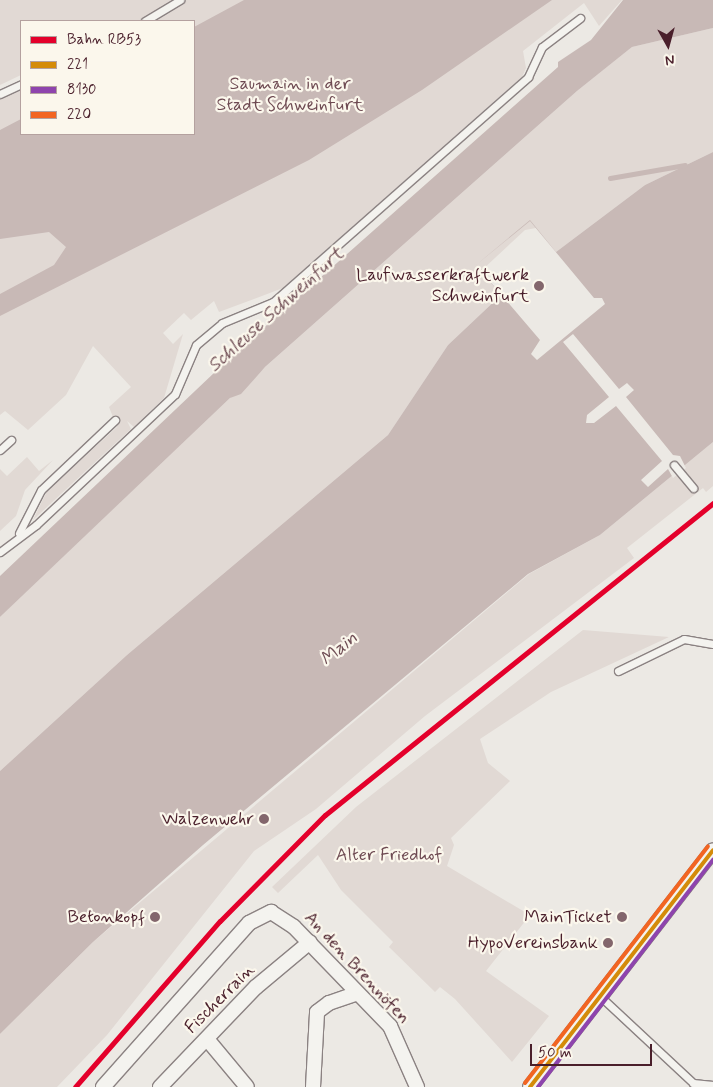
<!DOCTYPE html>
<meta charset="utf-8">
<style>
body{margin:0}
#map{position:relative;width:713px;height:1087px;overflow:hidden;background:#ece9e4;font-family:Mynerve,sans-serif}
div>[style]{position:absolute}
[style*='--x']{left:calc(var(--x)*1px);top:calc(var(--y)*1px);width:calc(var(--w)*1px);rotate:calc(var(--a)*1deg)}
.green>*{inset:0;background:#e1d9d4}
.water>*{inset:0;background:#c8b9b6}
.pier>*{inset:0;background:#ece9e4}
.stream>*{height:5px;margin:-2.5px;padding:0 2.5px;transform-origin:2.5px;border-radius:2.5px;background:#c8b9b6}
.roads{filter:drop-shadow(1px 0 #8b8282) drop-shadow(-1px 0 #8b8282) drop-shadow(0 1px #8b8282) drop-shadow(0 -1px #8b8282)}
.service>*{height:7px;margin:-3.5px;padding:0 3.5px;transform-origin:3.5px;border-radius:3.5px;background:#f4f3ef}
.minor>*{height:14px;margin:-7px;padding:0 7px;transform-origin:7px;border-radius:7px;background:#f4f3ef}
.bus-1>*{height:4px;margin:-2px;padding:0 2px;transform-origin:2px;border-radius:2px;background:#d48b09}
.bus-2>*{height:4px;margin:-2px;padding:0 2px;transform-origin:2px;border-radius:2px;background:#8e44ad}
.bus-3>*{height:4px;margin:-2px;padding:0 2px;transform-origin:2px;border-radius:2px;background:#f26522}
.rail-1>*{height:5px;margin:-2.5px;padding:0 2.5px;transform-origin:2.5px;border-radius:2.5px;background:#e4002b}
.dots>*{width:14px;height:14px;translate:-50% -50%;box-sizing:border-box;border:2px solid #fbf7ec;border-radius:50%}
span{translate:-50% -50%;white-space:nowrap;text-align:center;line-height:1.15;-webkit-text-stroke:4.5px #fbf7ec;paint-order:stroke}
.park-label{font-size:18px;color:#6e4a52}
.poi-label{font-size:18px;color:#4a1f2b}
.right{translate:-100% -50%;text-align:right}
.street-label{font-size:18px;color:#4a1f2b}
.water-label{font-size:19px;color:#704e55;font-style:italic}
.legend{position:absolute;left:20px;top:20px;width:175px;height:115px;box-sizing:border-box;background:#fbf7ec;border:1px solid #b4a19f;margin:0;padding:6px 9px;list-style:none;font-size:15px;color:#4a1f2b}
.legend li{display:flex;align-items:center;gap:10px;height:25px}
.legend b{width:25px;border:1px solid #b4a19f}
.north{position:absolute;left:643px;top:20px;width:50px;height:50px;-webkit-text-stroke:4px #fbf7ec;paint-order:stroke;rotate:173deg;font-size:14px;font-weight:700;line-height:20px;text-align:center;color:#4a1f2b}
.north::after{content:'';display:block;margin:auto;width:18px;height:22px;background:#4a1f2b;clip-path:polygon(50% 0,100% 100%,50% 72%,0 100%)}
.scale{position:absolute;left:530px;top:1044px;width:122px;height:22px;box-sizing:border-box;border:2px solid #4a1f2b;border-top:0;padding-left:6px;font-size:15px;line-height:18px;white-space:nowrap;color:#4a1f2b;-webkit-text-stroke:4px #fbf7ec;paint-order:stroke}
</style>
<div id="map">
<div class="green">
<i style="clip-path:polygon(0 0,622px 0,599px 26px,584px 3px,523px 51px,526px 68px,522px 77px,283px 288px,219px 312px,214px 301px,191px 320px,184px 313px,163px 333px,173px 344px,183px 334px,164px 398px,134px 427px,127px 421px,131px 429px,33px 520px,47px 491px,117px 427px,109px 407px,131px 387px,93px 346px,66px 395px,28px 430px,5px 411px,0 415px,0 99px,21px 90px,21px 134px,194px 134px,194px 21px,21px 21px,21px 75px,0 85px)"></i>
<i style="clip-path:polygon(713px 28px,713px 152px,645px 185px,556px 252px,536px 228px,525px 230px,481px 271px,501px 295px,448px 345px,388px 435px,127px 655px,0 771px,0 617px,5px 612px,230px 398px,577px 91px,632px 47px)"></i>
<i style="clip-path:polygon(713px 442px,713px 486px,706px 492px,703px 488px,627px 548px,634px 558px,425px 716px,316px 809px,254px 851px,107px 1035px,57px 1087px,0 1087px,0 1034px,93px 942px,529px 574px,600px 535px)"></i>
<i style="clip-path:polygon(27px 457px,39px 471px,53px 460px,25px 490px,16px 516px,0 531px,0 469px,7px 476px)"></i>
<i style="clip-path:polygon(583px 630px,669px 637px,551px 692px,480px 739px,488px 763px,510px 781px,451px 838px,454px 845px,447px 866px,530px 915px,486px 971px,549px 1016px,512px 1062px,455px 999px,440px 987px,435px 992px,389px 947px,393px 942px,341px 890px,318px 855px,278px 893px,272px 887px,356px 807px)"></i>
</div>
<div class="water">
<i style="clip-path:polygon(244px 0,552px 0,422px 90px,309px 160px,0 316px,0 294px,54px 265px,66px 247px,49px 232px,0 239px,0 130px,21px 119px,21px 134px,194px 134px,194px 27px)"></i>
<i style="clip-path:polygon(623px 0,713px 0,713px 28px,632px 47px,577px 91px,265px 367px,241px 394px,230px 398px,0 617px,0 576px,215px 372px,216px 366px,232px 356px,558px 67px,558px 62px,591px 40px)"></i>
<i style="clip-path:polygon(evenodd,713px 152px,713px 442px,600px 535px,528px 574px,203px 845px,93px 942px,0 1034px,0 771px,127px 655px,388px 435px,448px 345px,501px 295px,476px 265px,530px 220px,556px 252px,645px 185px,713px 152px,530px 221px,594px 298px,602px 298px,605px 304px,537px 360px,531px 354px,540px 340px,476px 265px,530px 221px)"></i>
</div>
<div class="pier">
<i style="clip-path:polygon(573px 334px,619px 389px,627px 383px,634px 390px,626px 397px,673px 455px,680px 456px,686px 468px,673px 478px,668px 469px,648px 487px,641px 480px,662px 461px,616px 406px,594px 423px,586px 423px,587px 415px,609px 397px,563px 342px)"></i>
</div>
<div class="stream">
<i style="--x:610;--y:178;--w:76;--a:-9.8"></i>
</div>
<div class="roads">
<div class="service">
<i style="--x:145;--y:21;--w:41;--a:-31"></i>
<i style="--x:0;--y:94;--w:23;--a:-25"></i>
<i style="--x:0;--y:450;--w:15;--a:-42"></i>
<i style="--x:674;--y:465;--w:30;--a:50"></i>
<i style="--x:19;--y:533;--w:48;--a:-62.9"></i>
<i style="--x:41;--y:490;--w:102;--a:-43.4"></i>
<i style="--x:0;--y:552;--w:45;--a:-36.9"></i>
<i style="--x:36;--y:525;--w:191;--a:-43.3"></i>
<i style="--x:175;--y:394;--w:53;--a:-66.8"></i>
<i style="--x:196;--y:345;--w:34;--a:-40"></i>
<i style="--x:222;--y:323;--w:55;--a:-22.4"></i>
<i style="--x:273;--y:302;--w:340;--a:-41.4"></i>
<i style="--x:528;--y:77;--w:33;--a:-65"></i>
<i style="--x:542;--y:47;--w:48;--a:-37.3"></i>
<i style="--x:618;--y:671;--w:73;--a:-25.9"></i>
<i style="--x:684;--y:639;--w:29;--a:10"></i>
<i style="--x:602;--y:998;--w:125;--a:43"></i>
<i style="--x:693;--y:1083;--w:20;--a:6"></i>
</div>
<div class="minor">
<i style="--x:207;--y:1039;--w:62;--a:50.2"></i>
<i style="--x:103;--y:1087;--w:220;--a:-48.3"></i>
<i style="--x:249;--y:923;--w:25;--a:-27"></i>
<i style="--x:271;--y:912;--w:27;--a:33"></i>
<i style="--x:294;--y:927;--w:138;--a:45.9"></i>
<i style="--x:390;--y:1026;--w:67;--a:66.1"></i>
<i style="--x:160;--y:1087;--w:139;--a:-46.2"></i>
<i style="--x:256;--y:987;--w:70;--a:-39.8"></i>
<i style="--x:313;--y:1087;--w:75;--a:-86.9"></i>
<i style="--x:317;--y:1012;--w:15;--a:-37"></i>
<i style="--x:329;--y:1003;--w:28;--a:-19"></i>
<i style="--x:530;--y:1087;--w:299;--a:-52.3"></i>
</div>
</div>
<div class="bus-1">
<i style="--x:530;--y:1087;--w:299;--a:-52.3"></i>
</div>
<div class="bus-2">
<i style="--x:538;--y:1087;--w:287;--a:-52.4"></i>
</div>
<div class="bus-3">
<i style="--x:525;--y:1083;--w:299;--a:-52.3"></i>
</div>
<div class="rail-1">
<i style="--x:75;--y:1087;--w:220;--a:-48.9"></i>
<i style="--x:220;--y:921;--w:149;--a:-45.3"></i>
<i style="--x:325;--y:815;--w:498;--a:-38.8"></i>
</div>
<div class="dots">
<i style="left:539px;top:286px;background:#83666c"></i>
<i style="left:264px;top:819px;background:#83666c"></i>
<i style="left:155px;top:917px;background:#83666c"></i>
<i style="left:622px;top:917px;background:#83666c"></i>
<i style="left:608px;top:943px;background:#83666c"></i>
</div>
<div class="park-label">
<span style="left:290px;top:95px">Saumain in der<br>Stadt Schweinfurt</span>
<span style="left:389px;top:855px">Alter Friedhof</span>
</div>
<div class="poi-label">
<span class="right" style="left:529px;top:286px">Laufwasserkraftwerk<br>Schweinfurt</span>
<span class="right" style="left:254px;top:819px">Walzenwehr</span>
<span class="right" style="left:145px;top:917px">Betonkopf</span>
<span class="right" style="left:612px;top:917px">MainTicket</span>
<span class="right" style="left:598px;top:943px">HypoVereinsbank</span>
</div>
<div class="street-label">
<span style="left:357px;top:968px;rotate:47deg">An den Brennöfen</span>
<span style="left:220px;top:999px;rotate:-45deg">Fischerrain</span>
</div>
<div class="water-label">
<span style="left:276px;top:310px;rotate:-42deg">Schleuse Schweinfurt</span>
<span style="left:339px;top:649px;rotate:-39deg">Main</span>
</div>
<ul class="legend">
<li><b style="height:6px;background:#e4002b"></b>Bahn RB53</li>
<li><b style="height:6px;background:#d48b09"></b>221</li>
<li><b style="height:6px;background:#8e44ad"></b>8130</li>
<li><b style="height:6px;background:#f26522"></b>220</li>
</ul>
<div class="north">N</div>
<div class="scale">50 m</div>
</div>
